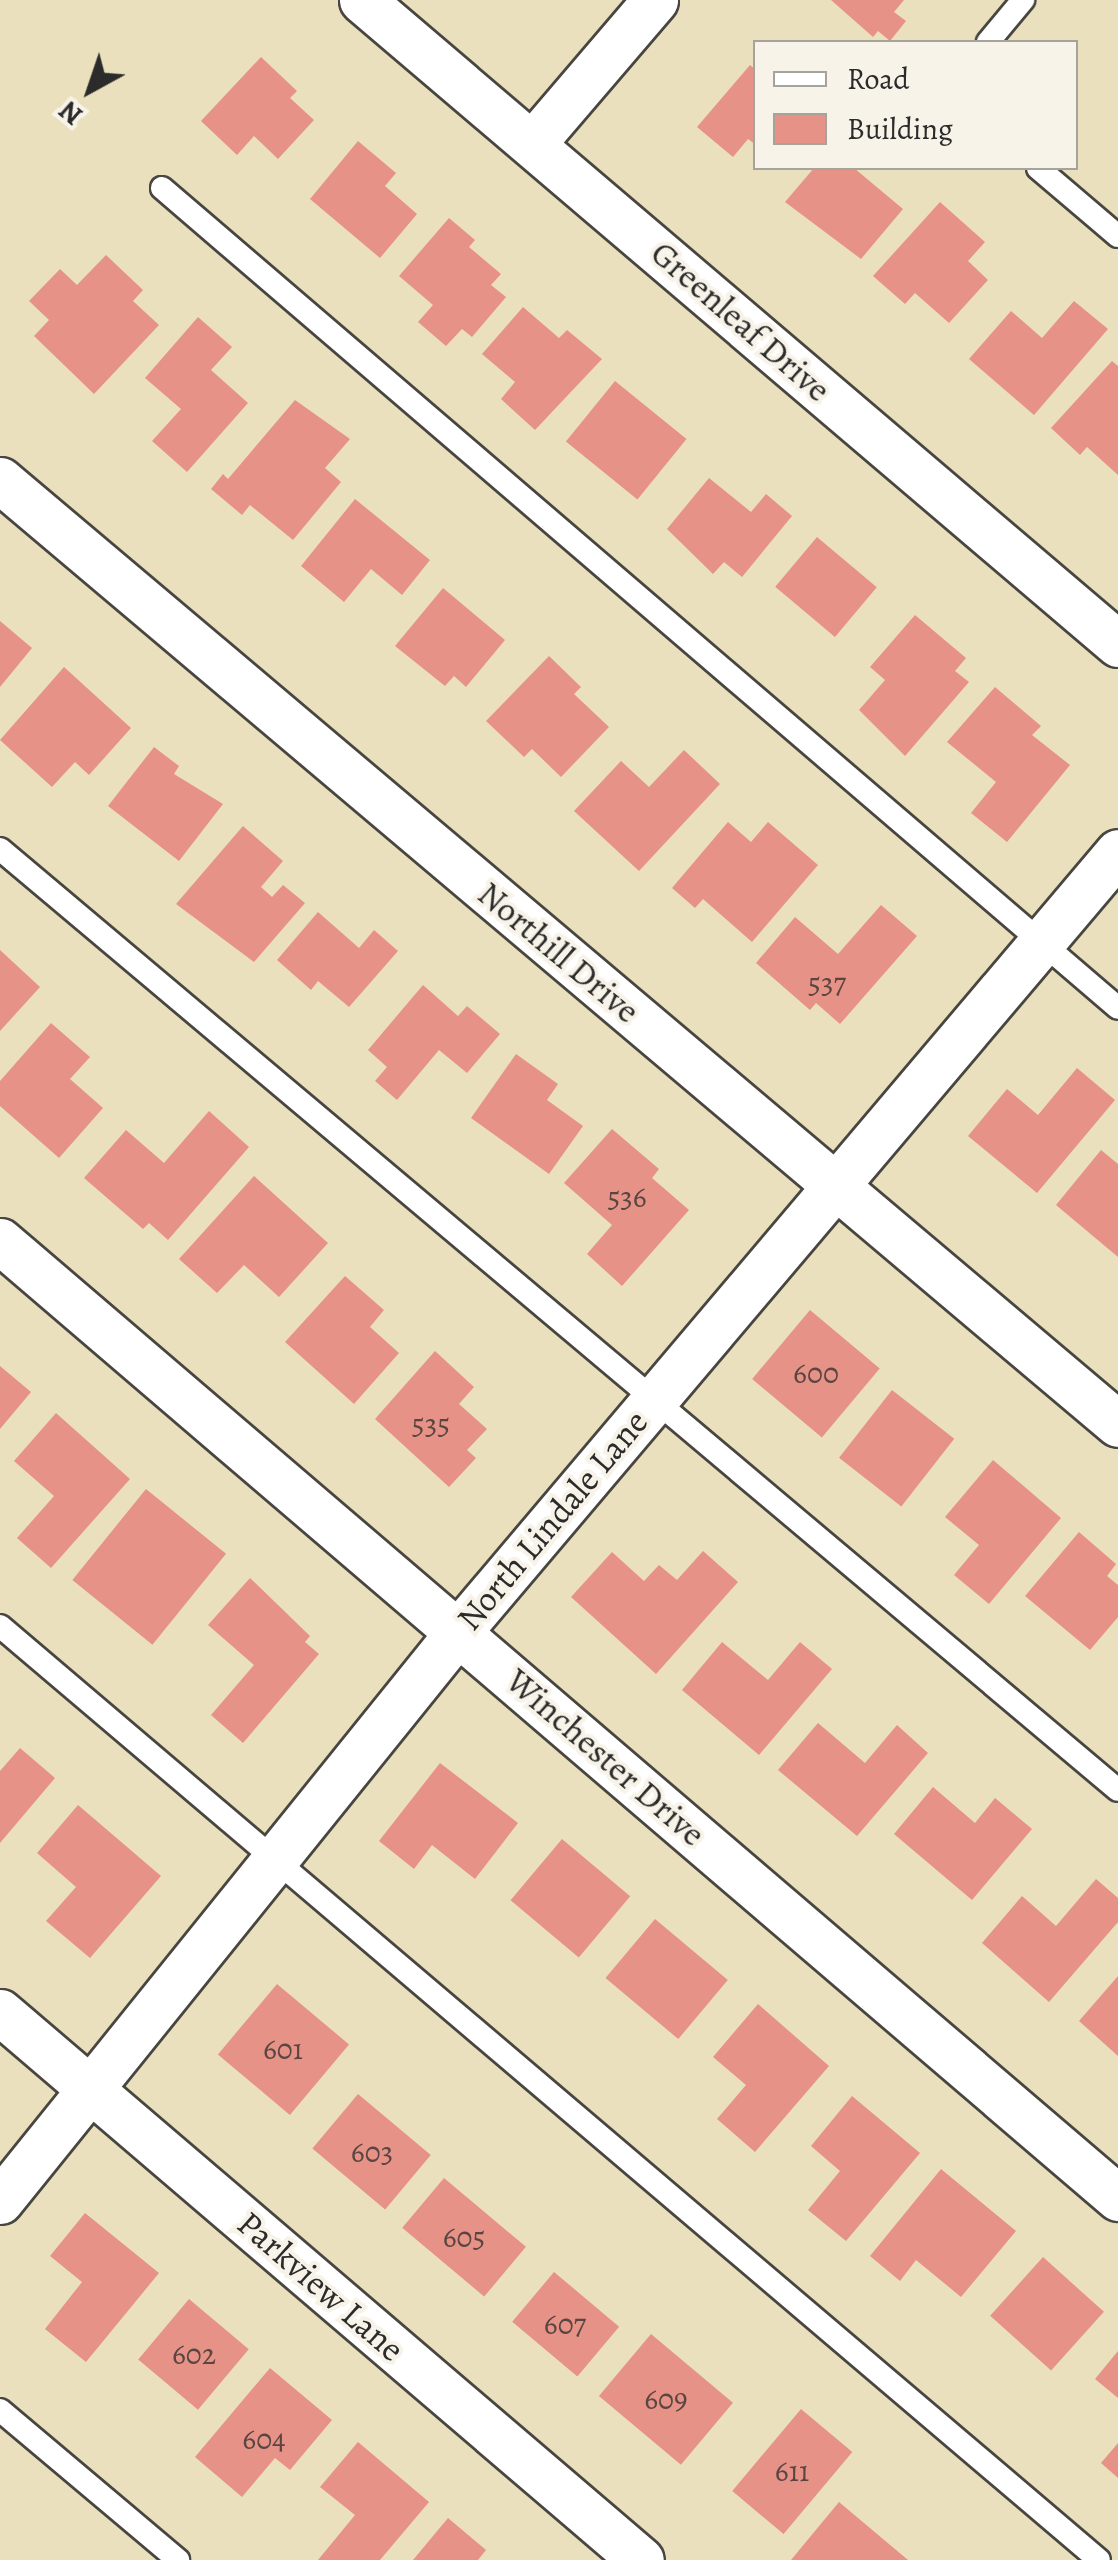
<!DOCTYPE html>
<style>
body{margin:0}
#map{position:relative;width:1118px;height:2560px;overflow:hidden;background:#ebe0bd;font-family:Alegreya,serif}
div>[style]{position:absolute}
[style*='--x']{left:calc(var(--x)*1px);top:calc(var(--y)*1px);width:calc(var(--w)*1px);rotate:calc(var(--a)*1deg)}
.building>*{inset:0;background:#e69286;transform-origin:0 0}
.roads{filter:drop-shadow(2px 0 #484641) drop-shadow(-2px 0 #484641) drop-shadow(0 2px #484641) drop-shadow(0 -2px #484641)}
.lane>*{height:22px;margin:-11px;padding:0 11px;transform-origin:11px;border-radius:11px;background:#fff}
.street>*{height:45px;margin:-22.5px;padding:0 22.5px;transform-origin:22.5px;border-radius:22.5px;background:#fff}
span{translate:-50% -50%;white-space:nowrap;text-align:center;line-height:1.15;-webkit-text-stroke:8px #f7f3e8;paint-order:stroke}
.number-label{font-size:30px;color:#5a4542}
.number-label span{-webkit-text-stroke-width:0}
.street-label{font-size:35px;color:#2b2b2b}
.legend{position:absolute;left:753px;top:40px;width:325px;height:130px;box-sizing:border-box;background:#f7f3e8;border:2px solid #a5a39c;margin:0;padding:12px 18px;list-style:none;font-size:30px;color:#2b2b2b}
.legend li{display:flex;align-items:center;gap:20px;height:50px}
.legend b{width:50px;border:2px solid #a5a39c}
.north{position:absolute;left:40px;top:40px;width:100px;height:100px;-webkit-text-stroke:8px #f7f3e8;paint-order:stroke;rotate:220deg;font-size:28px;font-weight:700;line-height:40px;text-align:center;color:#2b2b2b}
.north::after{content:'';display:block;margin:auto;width:35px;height:45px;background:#2b2b2b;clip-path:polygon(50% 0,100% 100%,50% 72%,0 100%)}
</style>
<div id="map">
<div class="building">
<i style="clip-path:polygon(831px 0,904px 0,894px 12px,906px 21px,890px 41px,878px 31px,873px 37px)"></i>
<i style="clip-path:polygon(261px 57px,297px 91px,290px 98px,314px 120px,278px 159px,254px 136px,237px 155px,201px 121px)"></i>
<i style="clip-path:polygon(750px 65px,756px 70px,756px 145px,748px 139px,733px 157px,697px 127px)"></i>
<i style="clip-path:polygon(358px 141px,396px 173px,385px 186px,417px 214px,380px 258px,310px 199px)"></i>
<i style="clip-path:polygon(814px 168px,854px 168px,903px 209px,861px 259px,785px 202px)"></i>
<i style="clip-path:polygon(940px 202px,985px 242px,968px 261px,988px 280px,949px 323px,915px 293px,905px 304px,873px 276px)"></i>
<i style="clip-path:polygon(449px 218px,475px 240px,469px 247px,501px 274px,491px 285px,506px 297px,472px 337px,462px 329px,446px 346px,418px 322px,433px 305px,399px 276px)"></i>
<i style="clip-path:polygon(106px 255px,143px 290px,133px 301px,159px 325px,94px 394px,34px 336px,49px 320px,29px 301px,60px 269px,77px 285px)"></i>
<i style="clip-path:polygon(1074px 301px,1108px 329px,1034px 415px,969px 359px,1011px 311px,1042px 338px)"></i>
<i style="clip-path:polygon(523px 307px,559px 338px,567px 330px,602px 359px,535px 430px,501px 399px,515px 382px,482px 354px)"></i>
<i style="clip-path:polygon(198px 317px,232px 347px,211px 370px,248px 403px,187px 472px,152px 441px,181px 409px,145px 378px)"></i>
<i style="clip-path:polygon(1112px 361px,1118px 366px,1118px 475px,1087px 447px,1080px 455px,1051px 428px)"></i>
<i style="left:615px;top:381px;width:92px;height:78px;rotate:39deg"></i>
<i style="clip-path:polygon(295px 400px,350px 439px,325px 468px,341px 482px,293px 540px,250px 505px,242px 515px,211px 489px,223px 474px,228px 479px)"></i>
<i style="clip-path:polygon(709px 478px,751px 512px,766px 494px,792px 516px,742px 577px,724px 562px,713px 574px,667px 529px)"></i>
<i style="clip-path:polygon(355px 499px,430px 560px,402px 595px,371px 569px,344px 602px,301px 566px)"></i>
<i style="left:817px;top:537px;width:78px;height:65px;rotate:40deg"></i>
<i style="clip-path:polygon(443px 588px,505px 640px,466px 687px,454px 676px,445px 686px,395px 646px)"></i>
<i style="clip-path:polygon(915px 615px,966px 658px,955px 671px,969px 682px,905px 756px,859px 710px,885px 680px,870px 667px)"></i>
<i style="clip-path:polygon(0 621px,32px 648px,0 687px)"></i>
<i style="clip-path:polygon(549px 656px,581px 687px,574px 694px,609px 727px,561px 777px,532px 749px,524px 757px,486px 721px)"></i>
<i style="clip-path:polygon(64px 667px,131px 728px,89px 775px,75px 762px,52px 787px,0 740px)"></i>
<i style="clip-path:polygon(995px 687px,1041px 726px,1032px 735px,1070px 765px,1007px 842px,971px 813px,996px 782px,947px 742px)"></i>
<i style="clip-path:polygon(154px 747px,179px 766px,174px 774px,223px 804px,179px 861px,108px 806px)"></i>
<i style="clip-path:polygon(684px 750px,720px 784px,639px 871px,574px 811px,621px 761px,649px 787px)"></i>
<i style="clip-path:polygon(728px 822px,751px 842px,768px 822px,818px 865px,752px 942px,703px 899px,695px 908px,672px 888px)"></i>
<i style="clip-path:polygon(243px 826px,283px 861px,261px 887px,272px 897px,283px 885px,305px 903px,254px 962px,176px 904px)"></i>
<i style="clip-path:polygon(881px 905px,917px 936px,840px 1024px,816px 1003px,810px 1010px,756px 963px,795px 917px,838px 954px)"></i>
<i style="clip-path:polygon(318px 912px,359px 948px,374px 930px,398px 951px,349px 1007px,318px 981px,311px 990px,277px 960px)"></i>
<i style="clip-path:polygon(0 950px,40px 987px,0 1031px)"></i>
<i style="clip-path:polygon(423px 985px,458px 1016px,467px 1006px,500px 1034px,467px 1073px,439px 1050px,397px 1100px,375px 1081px,387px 1067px,368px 1050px)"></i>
<i style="clip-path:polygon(51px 1023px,90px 1057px,70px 1079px,103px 1108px,59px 1158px,0 1106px,0 1081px)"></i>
<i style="clip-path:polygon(516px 1054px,558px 1084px,547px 1100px,583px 1126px,549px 1174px,471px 1118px)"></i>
<i style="clip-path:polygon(1077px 1068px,1115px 1100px,1037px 1193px,968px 1136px,1007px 1089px,1038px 1115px)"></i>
<i style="clip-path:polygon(209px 1111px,249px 1147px,168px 1240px,149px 1223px,143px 1229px,84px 1178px,126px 1130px,164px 1163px)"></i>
<i style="clip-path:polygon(612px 1129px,659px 1169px,652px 1178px,689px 1210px,622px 1286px,587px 1254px,612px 1225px,564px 1183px)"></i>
<i style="clip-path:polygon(1101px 1150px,1118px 1164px,1118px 1257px,1056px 1205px)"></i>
<i style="clip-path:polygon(254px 1176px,328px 1243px,279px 1297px,244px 1265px,217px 1293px,179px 1259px)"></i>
<i style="clip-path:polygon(345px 1276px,384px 1310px,370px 1327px,399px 1353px,354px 1404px,285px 1342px)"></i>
<i style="left:810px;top:1310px;width:91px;height:90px;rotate:40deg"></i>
<i style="clip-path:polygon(435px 1351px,474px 1387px,459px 1404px,487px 1429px,467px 1450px,476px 1458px,449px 1487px,375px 1419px)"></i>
<i style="clip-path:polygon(0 1366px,31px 1392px,0 1429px)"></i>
<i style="left:892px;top:1390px;width:79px;height:86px;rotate:38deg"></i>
<i style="clip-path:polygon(56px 1413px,130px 1479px,51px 1568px,17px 1538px,54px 1496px,14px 1461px)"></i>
<i style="clip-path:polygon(993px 1460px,1061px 1518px,989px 1604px,954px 1575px,979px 1545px,945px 1517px)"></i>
<i style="left:146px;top:1489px;width:103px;height:117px;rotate:39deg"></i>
<i style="clip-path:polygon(1079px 1532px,1116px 1564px,1107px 1576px,1118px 1585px,1118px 1617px,1090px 1650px,1025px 1596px)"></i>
<i style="clip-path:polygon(703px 1551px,738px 1582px,656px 1674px,571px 1597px,612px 1552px,644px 1581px,659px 1565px,677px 1580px)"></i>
<i style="clip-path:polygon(250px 1578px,310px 1636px,305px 1642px,319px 1654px,243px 1743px,211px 1715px,254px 1665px,208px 1625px)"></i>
<i style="clip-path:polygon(722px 1642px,768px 1680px,800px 1642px,832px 1669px,759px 1755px,682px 1690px)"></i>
<i style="clip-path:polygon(818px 1723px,865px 1763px,897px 1725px,928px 1753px,857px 1836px,778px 1770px)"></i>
<i style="clip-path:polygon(20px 1748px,55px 1778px,0 1843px,0 1771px)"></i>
<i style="clip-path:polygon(440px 1763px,518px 1823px,475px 1879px,432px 1845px,414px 1869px,379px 1841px)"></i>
<i style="clip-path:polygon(933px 1787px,975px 1823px,995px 1798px,1032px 1829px,972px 1900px,894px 1834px)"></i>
<i style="clip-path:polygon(78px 1805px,161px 1876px,90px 1958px,46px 1921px,76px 1887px,37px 1853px)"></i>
<i style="left:562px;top:1839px;width:89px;height:80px;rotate:40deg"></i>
<i style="clip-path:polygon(1096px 1879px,1118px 1898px,1118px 1922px,1049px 2002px,982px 1943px,1022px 1896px,1056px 1926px)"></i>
<i style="left:655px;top:1919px;width:95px;height:77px;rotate:40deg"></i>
<i style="clip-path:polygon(1118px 1976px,1118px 2056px,1079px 2021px)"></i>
<i style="left:277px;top:1984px;width:94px;height:92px;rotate:40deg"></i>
<i style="clip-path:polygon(758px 2004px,829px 2066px,755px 2152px,717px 2119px,746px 2085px,713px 2057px)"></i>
<i style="left:358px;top:2094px;width:95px;height:71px;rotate:40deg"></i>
<i style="clip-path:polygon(852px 2096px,920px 2153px,846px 2241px,808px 2210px,840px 2171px,811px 2146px)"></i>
<i style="clip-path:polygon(941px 2169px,1016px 2231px,961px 2297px,916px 2260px,900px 2281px,870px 2256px)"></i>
<i style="left:444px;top:2178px;width:107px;height:65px;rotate:40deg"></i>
<i style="clip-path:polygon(85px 2213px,159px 2273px,86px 2362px,45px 2329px,82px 2282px,50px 2256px)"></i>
<i style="left:1043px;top:2257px;width:82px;height:79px;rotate:42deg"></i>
<i style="left:554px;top:2272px;width:85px;height:65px;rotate:40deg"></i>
<i style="left:189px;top:2299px;width:78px;height:79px;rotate:40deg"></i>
<i style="left:651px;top:2334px;width:107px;height:81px;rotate:40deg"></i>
<i style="clip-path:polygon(1118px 2351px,1118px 2398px,1095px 2379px)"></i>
<i style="clip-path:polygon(270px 2368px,332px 2420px,290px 2470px,275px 2458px,242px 2497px,195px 2457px)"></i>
<i style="left:801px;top:2409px;width:67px;height:107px;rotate:40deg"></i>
<i style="clip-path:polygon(358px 2442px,429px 2502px,380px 2560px,318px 2560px,355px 2515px,320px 2487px)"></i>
<i style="clip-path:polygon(1118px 2443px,1118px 2478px,1101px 2463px)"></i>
<i style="clip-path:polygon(839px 2502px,908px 2560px,791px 2560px)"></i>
<i style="clip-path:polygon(448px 2518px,486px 2550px,478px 2560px,413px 2560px)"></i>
</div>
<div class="roads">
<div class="lane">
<i style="--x:988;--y:42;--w:55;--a:-50.2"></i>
<i style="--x:1038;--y:168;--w:105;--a:40.4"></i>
<i style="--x:162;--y:188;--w:1259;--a:40.62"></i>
<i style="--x:0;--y:849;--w:1461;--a:40.09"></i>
<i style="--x:0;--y:1626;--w:1442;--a:40.36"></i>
<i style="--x:0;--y:2410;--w:233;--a:40.1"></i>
</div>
<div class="street">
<i style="--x:362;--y:0;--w:993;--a:40.43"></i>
<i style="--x:533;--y:143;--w:188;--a:-49.5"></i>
<i style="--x:0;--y:480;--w:1463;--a:40.18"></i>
<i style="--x:0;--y:1241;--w:1472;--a:40.56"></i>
<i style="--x:0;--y:2012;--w:843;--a:40.53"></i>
<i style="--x:0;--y:2201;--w:732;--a:-51.16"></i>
<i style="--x:459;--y:1631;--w:1020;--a:-49.77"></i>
</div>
</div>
<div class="number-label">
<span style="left:827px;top:983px">537</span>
<span style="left:627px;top:1197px">536</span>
<span style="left:816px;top:1373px">600</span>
<span style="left:431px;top:1424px">535</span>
<span style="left:283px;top:2049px">601</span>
<span style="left:372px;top:2152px">603</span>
<span style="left:464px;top:2237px">605</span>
<span style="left:565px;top:2324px">607</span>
<span style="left:194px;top:2354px">602</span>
<span style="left:666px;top:2399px">609</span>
<span style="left:264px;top:2439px">604</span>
<span style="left:792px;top:2471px">611</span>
</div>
<div class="street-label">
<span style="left:741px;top:321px;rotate:41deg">Greenleaf Drive</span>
<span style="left:559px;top:952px;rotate:40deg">Northill Drive</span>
<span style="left:552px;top:1520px;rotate:-50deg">North Lindale Lane</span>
<span style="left:606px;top:1757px;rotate:41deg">Winchester Drive</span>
<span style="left:321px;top:2286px;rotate:41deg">Parkview Lane</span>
</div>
<ul class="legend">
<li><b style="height:12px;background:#fff"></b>Road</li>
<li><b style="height:28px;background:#e69286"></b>Building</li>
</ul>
<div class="north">N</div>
</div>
